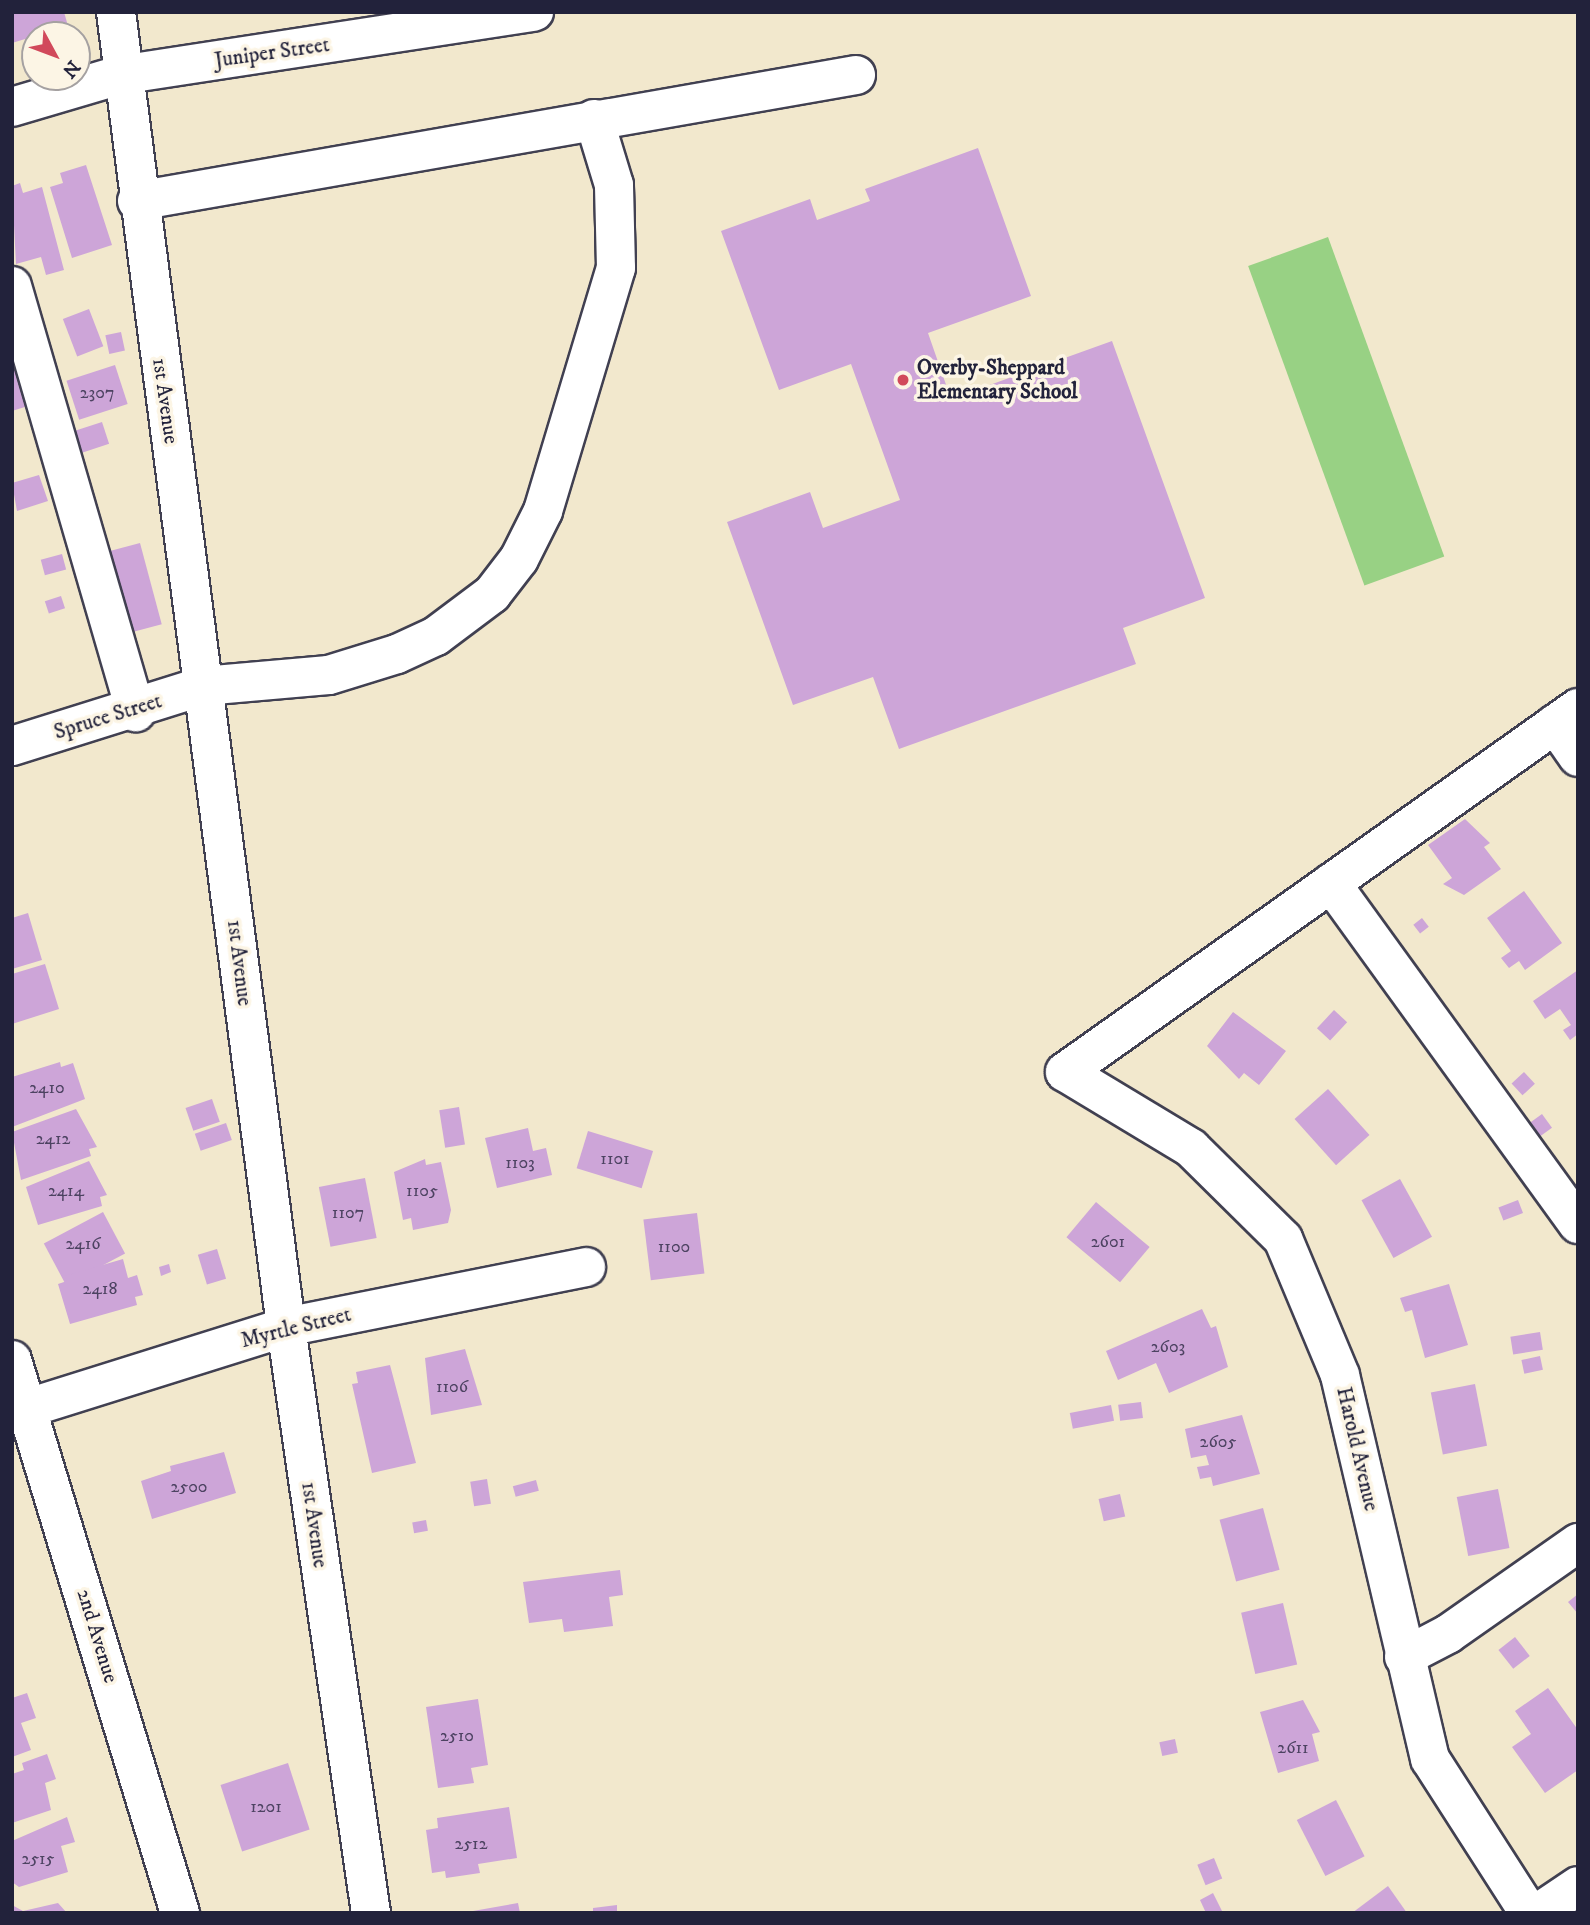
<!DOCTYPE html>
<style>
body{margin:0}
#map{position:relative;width:1590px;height:1925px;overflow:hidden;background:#f2e8cd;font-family:"IM FELL DW Pica",serif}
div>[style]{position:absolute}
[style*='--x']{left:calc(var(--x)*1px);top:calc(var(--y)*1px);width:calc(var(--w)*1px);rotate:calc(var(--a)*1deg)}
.green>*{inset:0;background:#98d184;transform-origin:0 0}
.building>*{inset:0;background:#cda5d8;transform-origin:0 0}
.roads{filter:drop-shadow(2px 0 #414051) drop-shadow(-2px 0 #414051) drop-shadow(0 2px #414051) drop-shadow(0 -2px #414051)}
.minor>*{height:38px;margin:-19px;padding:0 19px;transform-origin:19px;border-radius:19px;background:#fff}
.dots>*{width:19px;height:19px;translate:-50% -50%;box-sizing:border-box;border:4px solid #fcf5e5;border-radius:50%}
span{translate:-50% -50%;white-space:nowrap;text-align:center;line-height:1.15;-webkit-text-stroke:7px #fcf5e5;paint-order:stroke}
.number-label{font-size:18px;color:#4d4362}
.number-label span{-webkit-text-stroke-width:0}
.street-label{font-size:21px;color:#22223b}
.poi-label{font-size:21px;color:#22223b;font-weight:700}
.left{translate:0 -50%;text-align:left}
.frame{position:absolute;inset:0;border:14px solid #22223b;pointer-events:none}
.north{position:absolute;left:21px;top:21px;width:70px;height:70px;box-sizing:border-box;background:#fcf5e5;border:2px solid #a5a1a1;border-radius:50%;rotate:131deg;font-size:19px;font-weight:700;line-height:28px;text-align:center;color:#22223b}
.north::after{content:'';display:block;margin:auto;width:24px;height:32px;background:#d1495b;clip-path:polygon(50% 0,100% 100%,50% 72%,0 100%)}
</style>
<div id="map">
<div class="green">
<i style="left:1328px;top:237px;width:340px;height:85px;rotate:70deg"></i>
</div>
<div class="building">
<i style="clip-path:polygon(12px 12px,64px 12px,68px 26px,12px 43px)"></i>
<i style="clip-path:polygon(978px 148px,1031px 296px,928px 333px,951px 399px,1112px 341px,1205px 598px,1123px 628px,1136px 664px,899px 749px,873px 677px,793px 705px,727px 522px,810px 492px,823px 528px,900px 500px,851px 364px,779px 390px,721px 231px,810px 199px,817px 220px,870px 201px,865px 189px)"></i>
<i style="clip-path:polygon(86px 165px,112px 245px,72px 258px,50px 187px,63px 183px,60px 173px)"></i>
<i style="clip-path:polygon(20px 183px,23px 193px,42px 187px,64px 270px,46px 275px,41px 257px,16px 264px,12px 186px)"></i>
<i style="left:89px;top:309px;width:40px;height:28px;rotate:69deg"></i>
<i style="left:121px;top:332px;width:19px;height:16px;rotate:78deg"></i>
<i style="left:115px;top:365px;width:41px;height:51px;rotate:72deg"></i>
<i style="clip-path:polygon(16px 368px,28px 406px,12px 411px,12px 369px)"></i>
<i style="left:102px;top:422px;width:23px;height:30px;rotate:72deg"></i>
<i style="clip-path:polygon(39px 475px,48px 501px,17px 511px,12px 483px)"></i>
<i style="left:140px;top:543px;width:84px;height:36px;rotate:75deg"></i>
<i style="left:62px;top:554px;width:16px;height:22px;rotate:75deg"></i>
<i style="left:61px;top:596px;width:13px;height:17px;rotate:72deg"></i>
<i style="clip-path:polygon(1465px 819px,1490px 843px,1484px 847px,1501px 869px,1464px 895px,1443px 884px,1452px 878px,1428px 845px)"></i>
<i style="clip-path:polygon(1524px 891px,1562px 943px,1525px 970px,1519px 961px,1509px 968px,1501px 958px,1511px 951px,1487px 918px)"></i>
<i style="clip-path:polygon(28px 913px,42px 960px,12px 969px,12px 918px)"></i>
<i style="left:1422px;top:918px;width:11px;height:11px;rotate:52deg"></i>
<i style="clip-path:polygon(45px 964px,59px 1009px,12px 1024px,12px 974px)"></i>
<i style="clip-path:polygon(1578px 970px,1578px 1034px,1570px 1040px,1563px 1030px,1571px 1025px,1560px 1009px,1545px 1019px,1533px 1001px)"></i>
<i style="left:1334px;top:1010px;width:18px;height:25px;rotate:43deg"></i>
<i style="clip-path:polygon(1233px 1012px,1286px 1051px,1259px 1085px,1244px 1073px,1239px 1079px,1207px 1046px)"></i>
<i style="clip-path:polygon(60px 1062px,61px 1067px,73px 1063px,85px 1099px,12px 1127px,12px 1077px)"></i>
<i style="left:1524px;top:1072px;width:16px;height:17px;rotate:47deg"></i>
<i style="left:1328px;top:1089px;width:62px;height:45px;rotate:48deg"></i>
<i style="left:212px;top:1099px;width:24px;height:28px;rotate:71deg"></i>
<i style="left:459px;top:1107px;width:38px;height:20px;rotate:81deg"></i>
<i style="clip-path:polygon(76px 1109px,97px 1147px,89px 1149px,91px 1156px,21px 1180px,12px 1132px)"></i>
<i style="left:1542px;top:1114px;width:17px;height:15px;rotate:54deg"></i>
<i style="left:226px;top:1123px;width:18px;height:33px;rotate:71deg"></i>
<i style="clip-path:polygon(528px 1128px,533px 1151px,546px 1148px,552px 1175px,497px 1188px,485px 1138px)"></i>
<i style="left:588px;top:1131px;width:68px;height:39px;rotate:17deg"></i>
<i style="clip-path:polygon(425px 1159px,426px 1165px,441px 1162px,451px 1210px,448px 1223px,413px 1230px,411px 1218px,403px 1220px,394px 1172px)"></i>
<i style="clip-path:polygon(89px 1161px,107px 1195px,100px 1197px,102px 1206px,38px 1225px,26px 1187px)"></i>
<i style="left:365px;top:1178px;width:61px;height:47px;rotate:79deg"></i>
<i style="left:1400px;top:1179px;width:66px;height:44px;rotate:61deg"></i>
<i style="left:1518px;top:1200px;width:14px;height:21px;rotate:69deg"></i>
<i style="left:1096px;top:1202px;width:70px;height:46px;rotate:40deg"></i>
<i style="left:103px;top:1212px;width:47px;height:67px;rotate:62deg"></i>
<i style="left:697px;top:1213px;width:61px;height:54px;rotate:83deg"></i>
<i style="left:217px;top:1249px;width:31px;height:20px;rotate:73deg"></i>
<i style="clip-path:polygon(123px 1259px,128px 1278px,137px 1275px,143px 1295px,135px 1297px,137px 1305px,70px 1324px,58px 1284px,67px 1281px,65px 1276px)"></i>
<i style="clip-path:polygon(169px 1264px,171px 1272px,161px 1276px,159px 1267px)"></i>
<i style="clip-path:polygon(1449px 1284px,1468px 1345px,1425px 1358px,1412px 1310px,1405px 1312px,1400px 1298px)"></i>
<i style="clip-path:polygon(1202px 1309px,1211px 1328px,1216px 1326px,1228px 1367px,1169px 1393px,1156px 1363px,1118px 1380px,1106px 1351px)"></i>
<i style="left:1540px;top:1332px;width:18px;height:30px;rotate:81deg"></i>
<i style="clip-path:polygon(465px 1349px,482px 1405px,431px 1415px,425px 1358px)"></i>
<i style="left:1540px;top:1356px;width:14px;height:19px;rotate:78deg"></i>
<i style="clip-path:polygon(390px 1365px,416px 1463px,372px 1473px,352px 1384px,358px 1383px,356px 1372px)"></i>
<i style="left:1475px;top:1384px;width:63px;height:45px;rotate:79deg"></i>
<i style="left:1141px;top:1402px;width:16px;height:23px;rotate:83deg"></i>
<i style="left:1111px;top:1405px;width:16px;height:42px;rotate:79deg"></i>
<i style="clip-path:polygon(1242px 1415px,1260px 1474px,1213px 1486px,1211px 1477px,1200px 1479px,1197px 1467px,1209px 1465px,1206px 1455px,1191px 1458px,1185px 1429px)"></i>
<i style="clip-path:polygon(224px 1452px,236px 1493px,152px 1519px,141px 1481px,171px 1471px,170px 1466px)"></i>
<i style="left:487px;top:1479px;width:25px;height:17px;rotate:81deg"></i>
<i style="left:536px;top:1480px;width:11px;height:24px;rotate:75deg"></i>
<i style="left:1498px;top:1489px;width:60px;height:42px;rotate:79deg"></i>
<i style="left:1120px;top:1494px;width:23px;height:22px;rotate:77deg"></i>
<i style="left:1263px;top:1508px;width:64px;height:45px;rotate:75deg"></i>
<i style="left:426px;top:1520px;width:11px;height:14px;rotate:80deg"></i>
<i style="clip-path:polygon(620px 1570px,623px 1595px,609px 1597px,613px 1626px,564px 1632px,562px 1619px,529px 1623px,523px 1582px)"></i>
<i style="clip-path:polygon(1578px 1594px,1578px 1614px,1568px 1602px)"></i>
<i style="left:1283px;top:1603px;width:63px;height:43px;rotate:77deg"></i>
<i style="left:1515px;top:1637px;width:24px;height:21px;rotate:52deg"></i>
<i style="clip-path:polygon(1548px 1688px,1578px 1730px,1578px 1770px,1545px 1793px,1512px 1747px,1531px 1734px,1515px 1711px)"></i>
<i style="clip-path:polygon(27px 1693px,36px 1718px,21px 1723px,31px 1750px,12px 1757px,12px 1698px)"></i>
<i style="clip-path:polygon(478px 1699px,488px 1765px,471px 1768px,474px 1783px,438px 1788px,426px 1707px)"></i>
<i style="clip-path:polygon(1303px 1700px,1320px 1732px,1312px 1734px,1319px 1761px,1278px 1773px,1260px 1712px)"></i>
<i style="left:1175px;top:1739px;width:14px;height:16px;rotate:78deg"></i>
<i style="clip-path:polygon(47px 1754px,56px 1779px,45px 1783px,51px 1810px,12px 1823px,12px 1774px,24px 1770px,22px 1763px)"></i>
<i style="left:288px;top:1763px;width:70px;height:71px;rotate:72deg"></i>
<i style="left:1336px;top:1800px;width:63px;height:44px;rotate:63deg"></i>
<i style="clip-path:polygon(509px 1807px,517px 1858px,478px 1864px,480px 1873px,446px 1878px,445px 1871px,432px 1873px,426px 1830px,438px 1828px,437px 1818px)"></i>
<i style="clip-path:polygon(67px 1817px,75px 1842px,61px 1846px,68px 1872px,19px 1887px,12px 1882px,12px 1841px)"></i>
<i style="left:1214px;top:1858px;width:22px;height:18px;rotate:68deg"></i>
<i style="clip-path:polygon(1388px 1886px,1407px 1913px,1352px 1913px)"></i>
<i style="clip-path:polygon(1213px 1893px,1223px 1913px,1206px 1913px,1200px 1900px)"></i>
<i style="clip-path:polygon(58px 1903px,67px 1913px,12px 1913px,12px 1905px,23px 1911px)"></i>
<i style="clip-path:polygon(518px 1903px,520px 1913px,473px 1913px,473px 1911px)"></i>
<i style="clip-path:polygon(617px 1905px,617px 1913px,593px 1913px,593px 1908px)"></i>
</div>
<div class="roads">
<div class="minor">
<i style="--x:116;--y:12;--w:1326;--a:82.63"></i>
<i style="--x:286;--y:1327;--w:592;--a:81.75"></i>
<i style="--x:12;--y:107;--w:113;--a:-16.5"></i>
<i style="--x:120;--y:75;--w:419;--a:-8.7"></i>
<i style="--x:137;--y:201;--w:730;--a:-9.94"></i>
<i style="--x:12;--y:286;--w:444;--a:73.8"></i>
<i style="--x:1555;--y:724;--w:40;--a:55.1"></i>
<i style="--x:12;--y:746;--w:200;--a:-17.4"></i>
<i style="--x:203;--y:686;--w:126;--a:-5"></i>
<i style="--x:329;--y:675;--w:71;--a:-17.2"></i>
<i style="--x:397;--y:654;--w:43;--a:-24.8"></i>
<i style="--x:436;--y:636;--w:70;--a:-36.9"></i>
<i style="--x:492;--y:594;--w:44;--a:-52.4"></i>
<i style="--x:519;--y:559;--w:54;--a:-63.4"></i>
<i style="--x:543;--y:511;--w:254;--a:-73.3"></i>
<i style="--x:616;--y:268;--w:83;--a:-91.4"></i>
<i style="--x:614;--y:185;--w:69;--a:-106.9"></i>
<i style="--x:1331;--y:883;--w:421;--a:54.1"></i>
<i style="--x:12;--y:1360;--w:578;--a:73.1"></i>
<i style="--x:12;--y:1413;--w:287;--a:-17.4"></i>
<i style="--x:286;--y:1327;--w:306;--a:-11.3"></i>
<i style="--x:1404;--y:1657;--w:50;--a:-27.6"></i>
<i style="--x:1448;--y:1634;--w:159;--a:-35"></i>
<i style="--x:1529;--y:1913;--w:183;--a:-122.7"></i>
<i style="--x:1430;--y:1759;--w:394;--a:-103.2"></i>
<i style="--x:1340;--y:1375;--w:147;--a:-112.7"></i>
<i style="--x:1283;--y:1239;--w:129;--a:-135.3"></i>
<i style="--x:1191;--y:1148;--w:147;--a:-148.9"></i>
<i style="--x:1065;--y:1072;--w:629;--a:-35.36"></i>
<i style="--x:1538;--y:1913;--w:48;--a:-34"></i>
</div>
</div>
<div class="dots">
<i style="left:903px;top:380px;background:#d1495b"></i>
</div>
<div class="number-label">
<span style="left:97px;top:393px">2307</span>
<span style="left:47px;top:1088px">2410</span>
<span style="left:53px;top:1139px">2412</span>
<span style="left:615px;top:1159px">1101</span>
<span style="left:520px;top:1163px">1103</span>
<span style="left:66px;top:1191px">2414</span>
<span style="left:422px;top:1191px">1105</span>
<span style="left:348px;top:1213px">1107</span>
<span style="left:1108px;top:1242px">2601</span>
<span style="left:83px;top:1244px">2416</span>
<span style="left:674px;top:1247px">1100</span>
<span style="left:100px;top:1289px">2418</span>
<span style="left:1168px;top:1347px">2603</span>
<span style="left:452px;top:1387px">1106</span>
<span style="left:1218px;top:1442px">2605</span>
<span style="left:189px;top:1487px">2500</span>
<span style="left:457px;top:1736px">2510</span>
<span style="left:1293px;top:1748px">2611</span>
<span style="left:266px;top:1807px">1201</span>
<span style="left:471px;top:1844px">2512</span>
<span style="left:38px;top:1859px">2515</span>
</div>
<div class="street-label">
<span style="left:272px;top:53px;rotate:-8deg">Juniper Street</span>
<span style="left:165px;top:401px;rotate:82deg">1st Avenue</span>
<span style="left:108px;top:717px;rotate:-17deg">Spruce Street</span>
<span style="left:239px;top:963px;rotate:83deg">1st Avenue</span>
<span style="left:296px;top:1328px;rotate:-14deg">Myrtle Street</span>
<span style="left:1357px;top:1449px;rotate:77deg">Harold Avenue</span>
<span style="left:314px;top:1525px;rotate:82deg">1st Avenue</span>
<span style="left:97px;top:1636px;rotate:73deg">2nd Avenue</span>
</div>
<div class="poi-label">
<span class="left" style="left:917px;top:380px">Overby-Sheppard<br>Elementary School</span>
</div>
<div class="frame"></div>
<div class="north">N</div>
</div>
